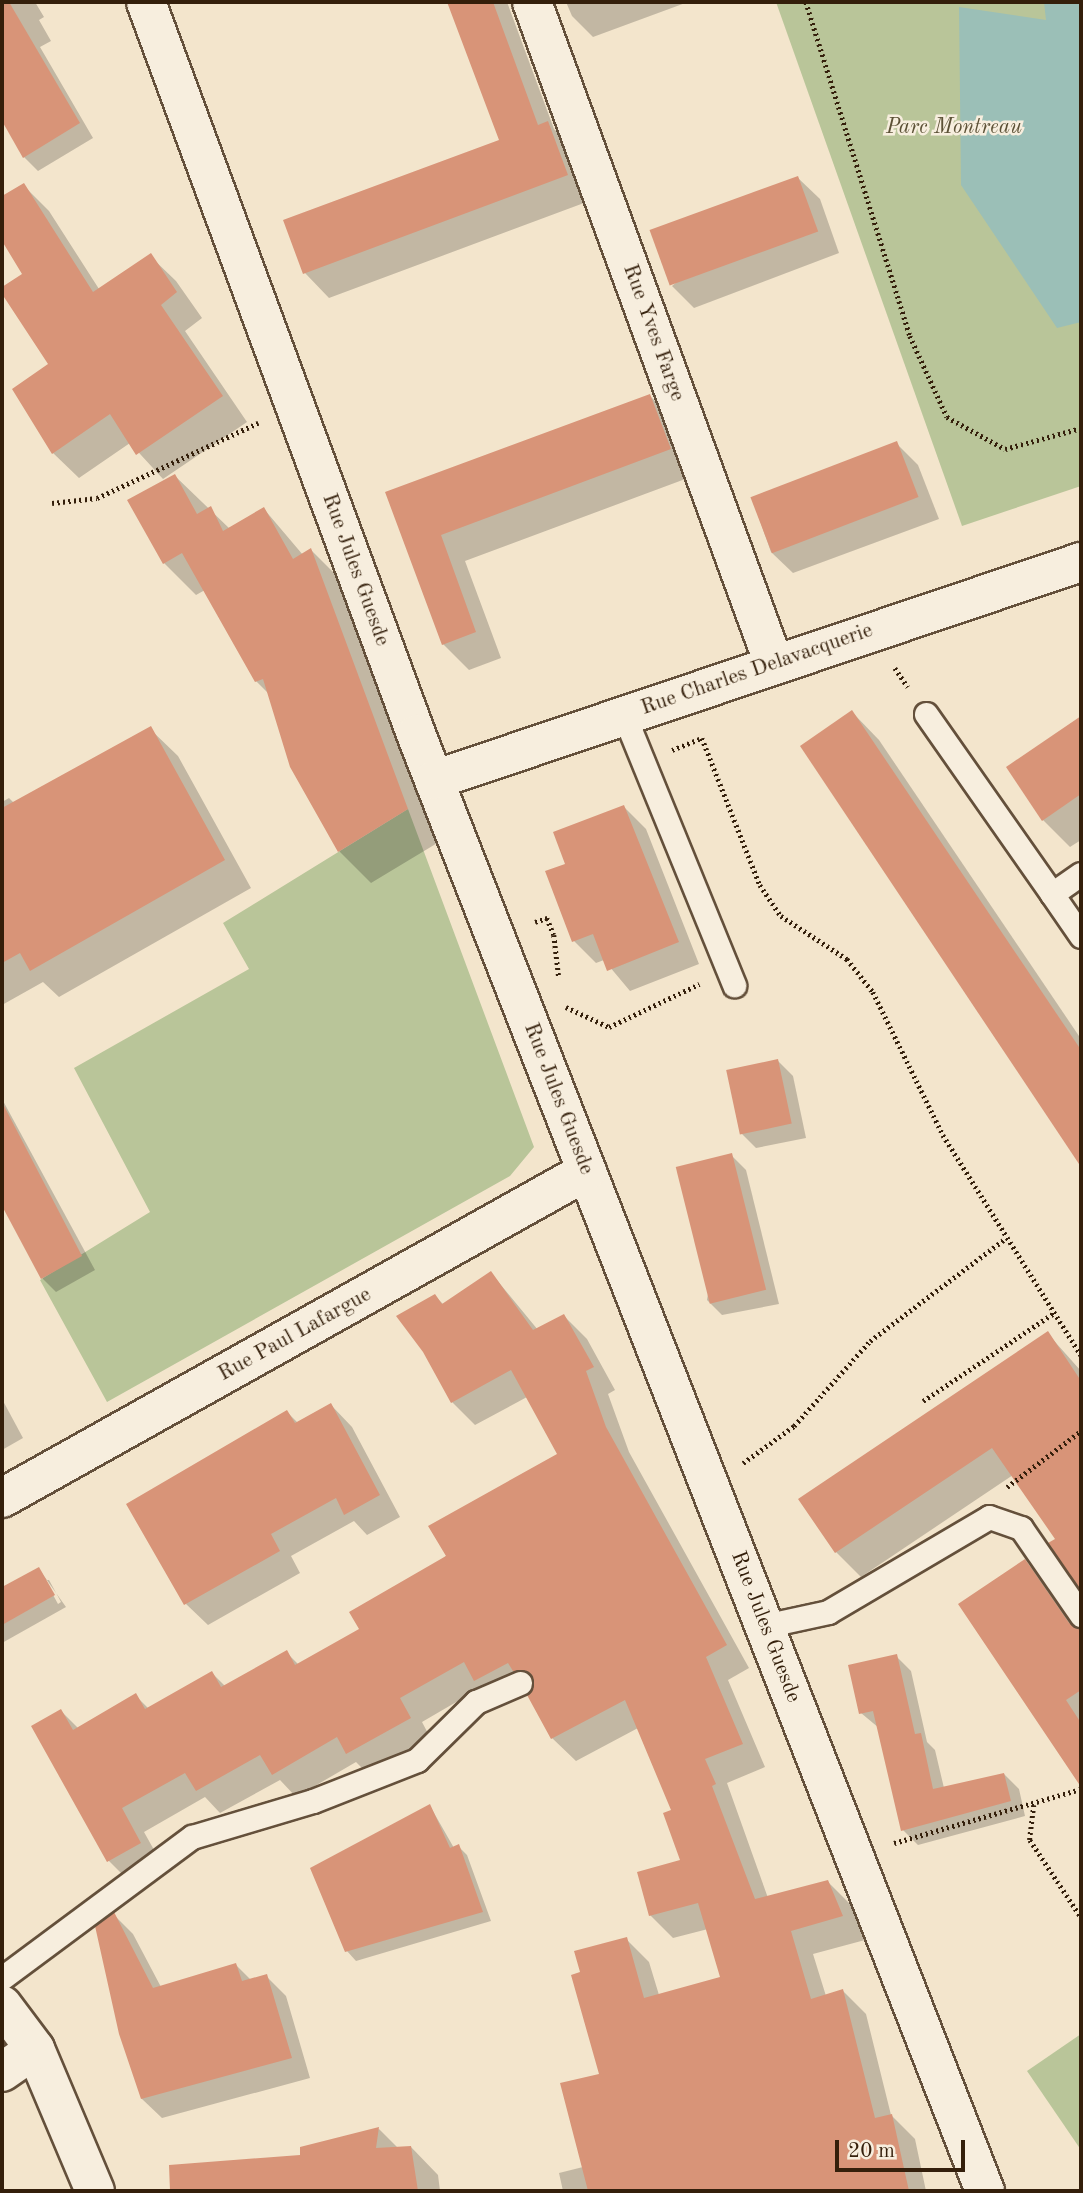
<!DOCTYPE html>
<style>
body{margin:0}
#map{position:relative;width:1083px;height:2193px;overflow:hidden;background:#f3e5cc;font-family:"Old Standard TT",serif}
div>[style]{position:absolute}
[style*='--x']{left:calc(var(--x)*1px);top:calc(var(--y)*1px);width:calc(var(--w)*1px);rotate:calc(var(--a)*1deg)}
.green>*{inset:0;background:#b9c599}
.water>*{inset:0;background:#9bbfb7}
.shadow>*{inset:0;background:#0003}
.building>*{inset:0;background:#d89478;transform-origin:0 0}
.path>*{height:4.5px;margin-top:-2.25px;transform-origin:0;background:repeating-linear-gradient(90deg,#341f0b 0 2px,transparent 0 5.5px)}
.roads{filter:drop-shadow(2px 0 #64503b) drop-shadow(-2px 0 #64503b) drop-shadow(0 2px #64503b) drop-shadow(0 -2px #64503b)}
.lane>*{height:23px;margin:-11.5px;padding:0 11.5px;transform-origin:11.5px;border-radius:11.5px;background:#f7eede}
.street>*{height:38px;margin:-19px;padding:0 19px;transform-origin:19px;border-radius:19px;background:#f7eede}
span{translate:-50% -50%;white-space:nowrap;text-align:center;line-height:1.15;-webkit-text-stroke:5px #f7eede;paint-order:stroke}
.park-label{font-size:21px;color:#5c5136;font-style:italic}
.street-label{font-size:21px;color:#341f0b}
.frame{position:absolute;inset:0;border:4px solid #341f0b;pointer-events:none}
.scale{position:absolute;left:835px;top:2140px;width:130px;height:32px;box-sizing:border-box;border:4px solid #341f0b;border-top:0;padding-left:9px;font-size:21px;line-height:24px;white-space:nowrap;color:#341f0b;-webkit-text-stroke:5px #f7eede;paint-order:stroke}
</style>
<div id="map">
<div class="green">
<i style="clip-path:polygon(776px 2px,1081px 2px,1081px 486px,962px 526px)"></i>
<i style="clip-path:polygon(408px 809px,534px 1147px,510px 1176px,107px 1402px,40px 1280px,150px 1212px,74px 1068px,249px 969px,223px 923px)"></i>
<i style="clip-path:polygon(1081px 2034px,1081px 2150px,1027px 2071px)"></i>
</div>
<div class="water">
<i style="clip-path:polygon(1044px 2px,1081px 2px,1081px 322px,1057px 328px,961px 185px,959px 7px,1046px 20px)"></i>
</div>
<div class="shadow">
<i style="clip-path:polygon(2px 2px,35px 2px,44px 17px,39px 20px,51px 41px,40px 47px,93px 138px,38px 171px,24px 157px,2px 118px,2px 109px,8px 106px,2px 96px)"></i>
<i style="clip-path:polygon(449px 2px,507px 2px,554px 129px,573px 148px,592px 200px,329px 298px,305px 273px,501px 141px)"></i>
<i style="clip-path:polygon(566px 2px,688px 2px,593px 37px,572px 16px)"></i>
<i style="clip-path:polygon(798px 178px,820px 199px,839px 253px,694px 308px,672px 286px)"></i>
<i style="clip-path:polygon(23px 185px,49px 211px,99px 289px,150px 256px,176px 281px,202px 318px,185px 331px,247px 422px,163px 479px,130px 443px,79px 478px,53px 453px,51px 365px,2px 290px,24px 275px,2px 237px,2px 198px)"></i>
<i style="clip-path:polygon(650px 396px,676px 422px,696px 475px,465px 561px,501px 658px,469px 670px,443px 644px,387px 493px)"></i>
<i style="clip-path:polygon(896px 443px,918px 465px,939px 519px,793px 573px,771px 552px,752px 498px)"></i>
<i style="clip-path:polygon(175px 476px,230px 529px,264px 509px,303px 555px,311px 550px,343px 582px,439px 842px,371px 883px,339px 851px,291px 766px,270px 695px,256px 681px,205px 590px,196px 595px,164px 563px)"></i>
<i style="clip-path:polygon(852px 712px,879px 740px,1081px 1039px,1081px 1164px,802px 747px)"></i>
<i style="clip-path:polygon(1081px 718px,1081px 840px,1070px 847px,1043px 820px,1008px 768px)"></i>
<i style="clip-path:polygon(150px 729px,178px 756px,251px 888px,59px 997px,43px 982px,2px 1005px,2px 802px,9px 798px,14px 803px)"></i>
<i style="clip-path:polygon(624px 807px,646px 829px,699px 964px,630px 991px,604px 960px,596px 963px,574px 941px,568px 865px)"></i>
<i style="clip-path:polygon(778px 1061px,793px 1076px,806px 1138px,756px 1148px,741px 1133px)"></i>
<i style="clip-path:polygon(2px 1099px,95px 1270px,56px 1292px,42px 1278px,2px 1203px)"></i>
<i style="clip-path:polygon(731px 1155px,746px 1170px,779px 1304px,722px 1315px,707px 1300px)"></i>
<i style="clip-path:polygon(491px 1273px,538px 1330px,564px 1316px,587px 1339px,615px 1390px,608px 1394px,629px 1452px,749px 1668px,728px 1680px,765px 1767px,727px 1783px,768px 1898px,828px 1882px,851px 1905px,865px 1940px,813px 1954px,826px 1996px,843px 1991px,866px 2014px,891px 2115px,915px 2139px,926px 2191px,563px 2191px,559px 2173px,583px 2167px,601px 2075px,582px 1973px,626px 1939px,649px 1962px,659px 1995px,722px 1979px,708px 1929px,673px 1938px,650px 1915px,683px 1861px,673px 1810px,638px 1728px,576px 1761px,552px 1738px,530px 1686px,482px 1687px,422px 1722px,432px 1741px,370px 1776px,356px 1762px,296px 1797px,280px 1780px,220px 1813px,205px 1797px,144px 1832px,163px 1866px,132px 1884px,109px 1861px,61px 1711px,79px 1729px,136px 1696px,149px 1709px,212px 1673px,225px 1686px,286px 1652px,299px 1665px,362px 1630px,560px 1455px,527px 1397px,475px 1425px,452px 1402px,435px 1296px,444px 1305px)"></i>
<i style="clip-path:polygon(1048px 1334px,1081px 1371px,1081px 1588px,1051px 1544px,1057px 1539px,1013px 1475px,861px 1577px,836px 1552px,800px 1500px)"></i>
<i style="clip-path:polygon(2px 1399px,23px 1438px,2px 1450px)"></i>
<i style="clip-path:polygon(331px 1405px,352px 1427px,400px 1517px,367px 1535px,354px 1521px,291px 1556px,300px 1573px,208px 1625px,186px 1604px,287px 1412px,298px 1423px)"></i>
<i style="clip-path:polygon(1025px 1561px,1050px 1586px,1081px 1630px,1081px 1784px,960px 1604px)"></i>
<i style="clip-path:polygon(evenodd,39px 1569px,66px 1607px,2px 1643px,2px 1589px,39px 1569px,45px 1580px,49px 1580px,61px 1602px,58px 1604px,45px 1580px)"></i>
<i style="clip-path:polygon(896px 1656px,911px 1671px,927px 1742px,935px 1750px,944px 1788px,1004px 1774px,1019px 1789px,1025px 1816px,918px 1845px,903px 1830px,879px 1728px,861px 1713px)"></i>
<i style="clip-path:polygon(430px 1806px,454px 1848px,458px 1846px,467px 1855px,491px 1921px,356px 1961px,347px 1951px)"></i>
<i style="clip-path:polygon(114px 1915px,133px 1934px,161px 1987px,236px 1965px,251px 1980px,266px 1976px,286px 1996px,310px 2078px,162px 2118px,142px 2099px)"></i>
<i style="clip-path:polygon(379px 2129px,398px 2148px,411px 2147px,438px 2175px,440px 2191px,222px 2191px,215px 2163px,302px 2157px)"></i>
</div>
<div class="building">
<i style="clip-path:polygon(2px 2px,9px 2px,80px 123px,23px 158px,2px 121px)"></i>
<i style="clip-path:polygon(447px 2px,493px 2px,538px 125px,548px 121px,568px 175px,303px 274px,283px 220px,499px 140px)"></i>
<i style="left:798px;top:176px;width:59px;height:158px;rotate:70deg"></i>
<i style="clip-path:polygon(24px 183px,93px 292px,151px 253px,177px 292px,161px 305px,223px 396px,136px 455px,110px 414px,52px 454px,12px 389px,48px 364px,2px 294px,2px 287px,22px 274px,2px 241px,2px 196px)"></i>
<i style="clip-path:polygon(650px 394px,671px 449px,441px 535px,476px 632px,442px 645px,385px 492px)"></i>
<i style="left:897px;top:441px;width:60px;height:157px;rotate:69deg"></i>
<i style="clip-path:polygon(175px 474px,197px 514px,211px 506px,223px 531px,264px 507px,293px 559px,311px 548px,408px 809px,338px 852px,290px 767px,263px 679px,255px 682px,182px 553px,163px 564px,127px 500px)"></i>
<i style="clip-path:polygon(852px 710px,1081px 1050px,1081px 1167px,800px 746px)"></i>
<i style="clip-path:polygon(1081px 716px,1081px 794px,1042px 821px,1006px 767px)"></i>
<i style="clip-path:polygon(151px 726px,225px 860px,30px 971px,20px 953px,2px 963px,2px 808px)"></i>
<i style="clip-path:polygon(624px 805px,679px 942px,607px 971px,593px 934px,572px 942px,545px 871px,565px 864px,553px 832px)"></i>
<i style="left:778px;top:1059px;width:66px;height:53px;rotate:78deg"></i>
<i style="clip-path:polygon(2px 1102px,82px 1256px,41px 1279px,2px 1206px)"></i>
<i style="left:732px;top:1153px;width:141px;height:58px;rotate:76deg"></i>
<i style="clip-path:polygon(491px 1271px,533px 1330px,564px 1314px,594px 1367px,586px 1371px,606px 1427px,727px 1645px,706px 1657px,743px 1744px,705px 1759px,716px 1784px,712px 1786px,755px 1899px,828px 1880px,843px 1916px,791px 1931px,811px 1999px,843px 1989px,875px 2118px,892px 2114px,909px 2191px,588px 2191px,560px 2083px,599px 2074px,571px 1975px,580px 1972px,574px 1951px,627px 1937px,644px 1998px,720px 1977px,698px 1903px,649px 1916px,637px 1872px,680px 1860px,663px 1813px,671px 1810px,625px 1700px,551px 1739px,527px 1695px,534px 1684px,529px 1672px,513px 1671px,508px 1663px,474px 1681px,464px 1662px,400px 1698px,411px 1718px,346px 1754px,337px 1737px,272px 1775px,260px 1755px,196px 1791px,185px 1773px,122px 1808px,141px 1843px,107px 1862px,31px 1726px,61px 1709px,73px 1730px,136px 1693px,145px 1709px,212px 1671px,221px 1687px,287px 1650px,295px 1665px,359px 1629px,349px 1612px,446px 1556px,428px 1526px,557px 1454px,511px 1370px,451px 1403px,423px 1352px,396px 1316px,435px 1294px,442px 1304px)"></i>
<i style="clip-path:polygon(1048px 1331px,1081px 1381px,1081px 1591px,1048px 1543px,1055px 1539px,992px 1448px,835px 1553px,798px 1499px)"></i>
<i style="clip-path:polygon(331px 1403px,380px 1495px,344px 1515px,336px 1498px,271px 1534px,280px 1551px,184px 1605px,126px 1504px,287px 1410px,295px 1423px)"></i>
<i style="clip-path:polygon(1025px 1559px,1069px 1623px,1081px 1629px,1081px 1690px,1066px 1700px,1081px 1723px,1081px 1787px,958px 1604px)"></i>
<i style="clip-path:polygon(39px 1567px,55px 1595px,2px 1625px,2px 1587px)"></i>
<i style="clip-path:polygon(897px 1654px,915px 1734px,921px 1733px,933px 1789px,1004px 1773px,1011px 1801px,901px 1831px,873px 1711px,859px 1714px,848px 1665px)"></i>
<i style="clip-path:polygon(430px 1804px,450px 1848px,459px 1844px,483px 1912px,345px 1952px,310px 1868px)"></i>
<i style="clip-path:polygon(114px 1912px,153px 1988px,236px 1963px,242px 1981px,267px 1974px,292px 2058px,141px 2099px,119px 2034px,95px 1926px)"></i>
<i style="clip-path:polygon(379px 2127px,376px 2148px,411px 2146px,418px 2191px,170px 2191px,169px 2165px,300px 2155px,300px 2147px)"></i>
</div>
<div class="path">
<i style="--x:806;--y:2;--w:350;--a:72.7"></i>
<i style="--x:910;--y:336;--w:89;--a:65.4"></i>
<i style="--x:947;--y:417;--w:66;--a:28.9"></i>
<i style="--x:1005;--y:449;--w:79;--a:-15.4"></i>
<i style="--x:52;--y:503;--w:45;--a:-6.3"></i>
<i style="--x:97;--y:498;--w:178;--a:-25"></i>
<i style="--x:895;--y:668;--w:23;--a:56"></i>
<i style="--x:672;--y:750;--w:32;--a:-22"></i>
<i style="--x:702;--y:738;--w:158;--a:68.5"></i>
<i style="--x:760;--y:885;--w:37;--a:56"></i>
<i style="--x:781;--y:916;--w:79;--a:33.1"></i>
<i style="--x:847;--y:959;--w:42;--a:51.8"></i>
<i style="--x:873;--y:992;--w:159;--a:63.9"></i>
<i style="--x:943;--y:1135;--w:260;--a:57.9"></i>
<i style="--x:535;--y:922;--w:13;--a:-18"></i>
<i style="--x:547;--y:918;--w:18;--a:68"></i>
<i style="--x:554;--y:935;--w:43;--a:83.4"></i>
<i style="--x:566;--y:1007;--w:47;--a:24.9"></i>
<i style="--x:609;--y:1027;--w:100;--a:-25.5"></i>
<i style="--x:923;--y:1401;--w:158;--a:-33.9"></i>
<i style="--x:743;--y:1463;--w:63;--a:-36"></i>
<i style="--x:794;--y:1426;--w:114;--a:-48.2"></i>
<i style="--x:870;--y:1341;--w:169;--a:-37.1"></i>
<i style="--x:1007;--y:1487;--w:93;--a:-37.1"></i>
<i style="--x:1034;--y:1805;--w:35;--a:97"></i>
<i style="--x:1030;--y:1840;--w:92;--a:56.5"></i>
<i style="--x:894;--y:1843;--w:195;--a:-16.1"></i>
</div>
<div class="roads">
<div class="lane">
<i style="--x:926;--y:714;--w:220;--a:55"></i>
<i style="--x:1052;--y:894;--w:35;--a:-35"></i>
<i style="--x:624;--y:715;--w:292;--a:67.8"></i>
<i style="--x:1052;--y:894;--w:51;--a:55.4"></i>
<i style="--x:764;--y:1626;--w:66;--a:-12.3"></i>
<i style="--x:828;--y:1612;--w:187;--a:-30.5"></i>
<i style="--x:989;--y:1517;--w:34;--a:19"></i>
<i style="--x:1021;--y:1528;--w:106;--a:55.4"></i>
<i style="--x:2;--y:1978;--w:237;--a:-36.6"></i>
<i style="--x:192;--y:1837;--w:126;--a:-16.6"></i>
<i style="--x:313;--y:1801;--w:112;--a:-21.5"></i>
<i style="--x:417;--y:1760;--w:83;--a:-44.5"></i>
<i style="--x:476;--y:1702;--w:48;--a:-23.4"></i>
</div>
<div class="street">
<i style="--x:146;--y:2;--w:780;--a:69.75"></i>
<i style="--x:416;--y:734;--w:1564;--a:68.67"></i>
<i style="--x:532;--y:2;--w:705;--a:69.92"></i>
<i style="--x:434;--y:780;--w:683;--a:-18.62"></i>
<i style="--x:2;--y:1498;--w:670;--a:-29.2"></i>
<i style="--x:2;--y:2005;--w:55;--a:53.1"></i>
<i style="--x:35;--y:2049;--w:154;--a:67.1"></i>
<i style="--x:2;--y:2072;--w:40;--a:-34.9"></i>
</div>
</div>
<div class="park-label">
<span style="left:954px;top:128px">Parc Montreau</span>
</div>
<div class="street-label">
<span style="left:653px;top:333px;rotate:70deg">Rue Yves Farge</span>
<span style="left:355px;top:570px;rotate:70deg">Rue Jules Guesde</span>
<span style="left:757px;top:670px;rotate:-19deg">Rue Charles Delavacquerie</span>
<span style="left:558px;top:1099px;rotate:69deg">Rue Jules Guesde</span>
<span style="left:295px;top:1335px;rotate:-29deg">Rue Paul Lafargue</span>
<span style="left:765px;top:1627px;rotate:69deg">Rue Jules Guesde</span>
</div>
<div class="frame"></div>
<div class="scale">20 m</div>
</div>
